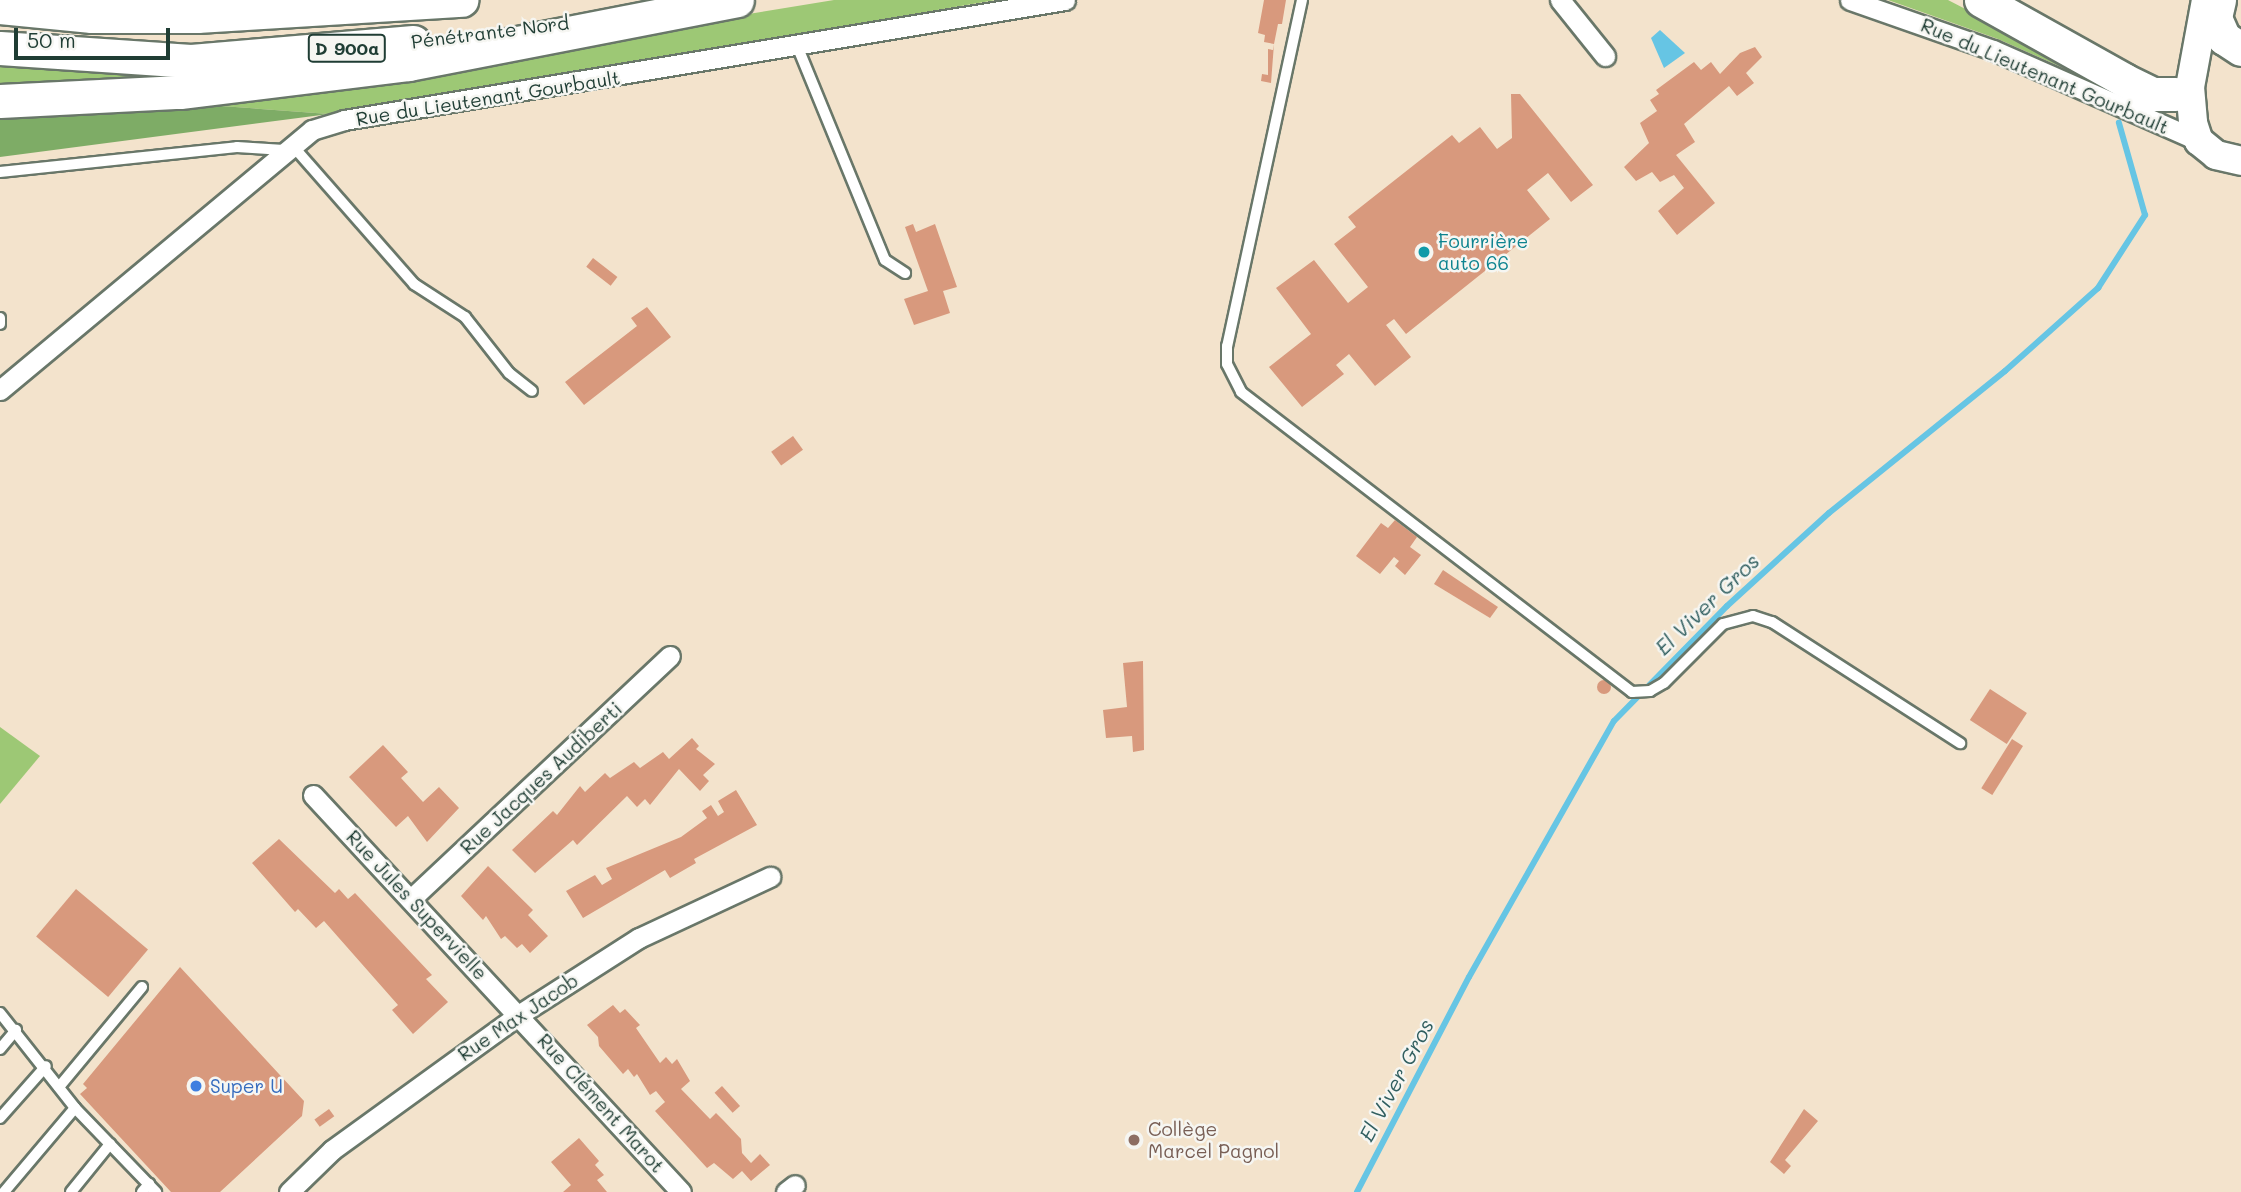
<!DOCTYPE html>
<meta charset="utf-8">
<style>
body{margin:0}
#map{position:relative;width:2241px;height:1192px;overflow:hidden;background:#f3e3cc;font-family:Mali,sans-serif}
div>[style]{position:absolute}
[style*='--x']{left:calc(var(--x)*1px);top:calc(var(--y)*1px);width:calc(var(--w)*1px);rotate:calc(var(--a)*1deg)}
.green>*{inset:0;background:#9dc875}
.forest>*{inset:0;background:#7eac66}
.water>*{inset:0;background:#66c5e4}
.stream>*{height:6px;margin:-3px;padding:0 3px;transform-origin:3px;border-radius:3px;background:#66c5e4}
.building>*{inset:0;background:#d8997d;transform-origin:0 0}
.round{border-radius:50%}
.roads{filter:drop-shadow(2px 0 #697769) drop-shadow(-2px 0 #697769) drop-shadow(0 2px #697769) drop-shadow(0 -2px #697769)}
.service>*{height:10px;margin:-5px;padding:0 5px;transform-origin:5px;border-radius:5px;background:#fff}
.minor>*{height:19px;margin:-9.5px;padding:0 9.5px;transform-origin:9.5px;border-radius:9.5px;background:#fff}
.secondary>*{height:28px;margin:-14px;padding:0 14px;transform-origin:14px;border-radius:14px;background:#fff}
.trunk>*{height:33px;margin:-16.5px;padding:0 16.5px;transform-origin:16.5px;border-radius:16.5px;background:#fff}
.dots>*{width:19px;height:19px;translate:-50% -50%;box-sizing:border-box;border:4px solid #f6f6f2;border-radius:50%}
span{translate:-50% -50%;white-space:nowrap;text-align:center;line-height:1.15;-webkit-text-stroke:5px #f6f6f2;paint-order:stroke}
.shield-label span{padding:2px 5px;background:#f6f6f2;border:2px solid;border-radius:5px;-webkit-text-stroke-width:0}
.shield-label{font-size:18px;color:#1f3d34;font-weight:700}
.street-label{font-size:19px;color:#1f3d34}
.culture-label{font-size:19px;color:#0d838f}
.left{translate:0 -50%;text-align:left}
.shop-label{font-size:19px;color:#366cbe}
.education-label{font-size:19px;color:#785e54}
.water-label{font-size:21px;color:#315f60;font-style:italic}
.scale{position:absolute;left:14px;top:28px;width:156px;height:32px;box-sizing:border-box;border:4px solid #1f3d34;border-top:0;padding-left:9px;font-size:21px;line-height:24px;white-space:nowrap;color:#1f3d34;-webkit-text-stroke:5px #f6f6f2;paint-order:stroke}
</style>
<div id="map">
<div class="green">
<i style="clip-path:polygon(834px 0,996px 0,329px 114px,194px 104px)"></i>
<i style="clip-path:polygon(1888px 0,1948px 0,2097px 77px,2097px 83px,1998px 39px)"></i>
<i style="clip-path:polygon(0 65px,163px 73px,291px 72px,0 93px)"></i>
<i style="clip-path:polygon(0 727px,40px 756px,0 804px)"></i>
</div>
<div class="forest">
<i style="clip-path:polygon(194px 104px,329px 114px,0 157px,0 116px)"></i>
</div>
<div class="water">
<i style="clip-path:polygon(1660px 30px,1685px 53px,1664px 68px,1651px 38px)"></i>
</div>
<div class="stream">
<i style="--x:1357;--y:1192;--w:242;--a:-62.5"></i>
<i style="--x:1469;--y:977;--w:294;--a:-60.5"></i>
<i style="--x:1614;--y:721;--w:161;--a:-45.5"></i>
<i style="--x:1727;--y:606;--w:138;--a:-42.4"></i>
<i style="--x:1829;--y:513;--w:226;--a:-38.9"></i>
<i style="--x:2005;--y:371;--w:125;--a:-41.7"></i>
<i style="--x:2098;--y:288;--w:87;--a:-57.2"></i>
<i style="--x:2145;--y:215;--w:96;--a:-105.8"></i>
</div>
<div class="building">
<i style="clip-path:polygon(1264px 0,1286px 0,1282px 24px,1278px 24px,1274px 44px,1271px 83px,1261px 81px,1262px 74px,1268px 75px,1268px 49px,1273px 50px,1274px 44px,1264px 42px,1265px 35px,1258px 33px)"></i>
<i style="clip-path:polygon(1755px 47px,1762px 57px,1746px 73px,1754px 83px,1737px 96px,1729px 86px,1684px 124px,1695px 142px,1676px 155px,1715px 203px,1677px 235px,1658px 211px,1684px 188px,1674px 175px,1660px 182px,1652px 172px,1636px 181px,1624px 167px,1649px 143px,1640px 123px,1657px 111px,1650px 100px,1659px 94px,1656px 90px,1694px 62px,1701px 70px,1711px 62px,1720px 74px,1740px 53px)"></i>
<i style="clip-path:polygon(1511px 94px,1520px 94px,1593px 185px,1571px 202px,1548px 173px,1527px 190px,1550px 219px,1406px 334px,1394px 319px,1386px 325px,1411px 357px,1375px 386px,1349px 354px,1336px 365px,1344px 374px,1302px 407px,1269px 367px,1311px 334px,1276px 288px,1314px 260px,1348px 303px,1368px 287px,1334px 244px,1356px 227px,1348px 217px,1452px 135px,1459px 143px,1480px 127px,1497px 149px,1512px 138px)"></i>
<i style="clip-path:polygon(913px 224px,916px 232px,935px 224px,957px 287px,943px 291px,950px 313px,914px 325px,904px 299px,928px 291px,905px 227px)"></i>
<i style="left:593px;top:258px;width:31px;height:11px;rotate:38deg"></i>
<i style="clip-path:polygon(647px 307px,671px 337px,584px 405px,565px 382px,637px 326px,631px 318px)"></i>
<i style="left:793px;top:436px;width:17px;height:27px;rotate:54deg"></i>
<i style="clip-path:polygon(1395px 520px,1417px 537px,1410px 547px,1421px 555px,1405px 575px,1395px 566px,1399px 561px,1394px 557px,1380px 574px,1356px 556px,1381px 523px,1388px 528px)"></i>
<i style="clip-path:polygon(1443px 570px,1498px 607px,1490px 618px,1434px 584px)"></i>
<i style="clip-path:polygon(1143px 661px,1144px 750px,1133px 752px,1132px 736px,1106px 738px,1103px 710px,1127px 707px,1123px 663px)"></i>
<i class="round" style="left:1597px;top:680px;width:14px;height:14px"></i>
<i style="left:1990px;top:689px;width:44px;height:37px;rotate:33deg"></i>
<i style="clip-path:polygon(692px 738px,699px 746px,696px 749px,715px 764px,703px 775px,709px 781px,700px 791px,679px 769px,650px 805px,645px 799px,637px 807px,627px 796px,577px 845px,573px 840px,535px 873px,512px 850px,553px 811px,557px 815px,580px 786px,585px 792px,605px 773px,610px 778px,634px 762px,640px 768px,663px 752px,669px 759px)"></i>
<i style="left:2012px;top:739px;width:13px;height:58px;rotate:32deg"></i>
<i style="clip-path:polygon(383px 745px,408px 772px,401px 778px,423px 802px,439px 787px,459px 808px,427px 842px,408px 816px,396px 827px,349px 777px)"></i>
<i style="clip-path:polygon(736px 790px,757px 825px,694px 859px,696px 863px,670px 878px,665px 870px,583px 918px,566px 891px,595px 875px,602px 885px,612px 879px,606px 868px,681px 837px,707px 818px,702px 811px,711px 805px,718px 816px,724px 812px,718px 801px)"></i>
<i style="clip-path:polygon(279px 839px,335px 893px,339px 889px,348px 899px,355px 893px,432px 975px,426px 979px,448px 1002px,413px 1034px,392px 1010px,398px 1005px,324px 921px,316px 928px,298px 909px,295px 912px,252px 863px)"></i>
<i style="clip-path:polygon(488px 866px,533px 910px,528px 915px,548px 936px,530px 953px,522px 944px,517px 948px,505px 936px,501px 939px,486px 916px,483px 920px,461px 896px)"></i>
<i style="left:76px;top:889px;width:94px;height:62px;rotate:40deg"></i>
<i style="clip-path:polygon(180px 967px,304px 1101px,302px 1116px,220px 1192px,171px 1192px,80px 1094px,87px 1088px,83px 1084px)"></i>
<i style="clip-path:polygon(613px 1005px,620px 1013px,625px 1009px,640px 1025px,636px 1028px,660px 1063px,666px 1057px,672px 1064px,677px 1059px,690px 1081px,681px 1089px,710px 1119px,716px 1113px,724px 1121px,741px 1139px,742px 1153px,751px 1163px,760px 1154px,770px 1165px,751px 1181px,742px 1171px,733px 1179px,714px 1163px,707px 1168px,655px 1111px,665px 1102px,656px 1091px,650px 1095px,637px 1074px,634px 1077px,628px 1069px,623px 1074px,599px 1046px,598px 1037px,587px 1025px)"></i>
<i style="left:722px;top:1086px;width:27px;height:10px;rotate:48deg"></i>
<i style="left:329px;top:1109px;width:9px;height:18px;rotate:54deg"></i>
<i style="clip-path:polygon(1804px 1109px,1818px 1121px,1785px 1160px,1791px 1166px,1784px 1174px,1770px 1162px)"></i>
<i style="clip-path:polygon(579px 1138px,599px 1161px,595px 1165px,604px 1175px,597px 1180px,607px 1192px,563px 1192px,571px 1185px,551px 1162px)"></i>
</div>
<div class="roads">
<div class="service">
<i style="--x:1302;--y:0;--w:354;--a:102.2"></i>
<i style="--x:1227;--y:346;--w:18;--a:90"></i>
<i style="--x:1227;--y:364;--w:31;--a:63"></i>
<i style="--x:1241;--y:392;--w:493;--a:37.5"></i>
<i style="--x:1632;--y:692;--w:18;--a:-3"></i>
<i style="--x:1650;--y:691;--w:16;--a:-30"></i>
<i style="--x:1664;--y:683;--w:83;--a:-45"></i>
<i style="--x:1723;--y:624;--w:31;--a:-15"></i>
<i style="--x:1753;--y:616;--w:20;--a:18"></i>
<i style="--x:1772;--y:622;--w:224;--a:32.8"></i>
<i style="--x:798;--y:48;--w:229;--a:67.7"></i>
<i style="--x:885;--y:260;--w:24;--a:33"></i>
<i style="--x:292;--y:145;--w:185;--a:48.7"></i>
<i style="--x:414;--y:284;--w:61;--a:32.9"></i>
<i style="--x:465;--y:317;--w:71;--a:51.8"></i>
<i style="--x:509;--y:373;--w:29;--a:38"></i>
<i style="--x:0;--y:172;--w:238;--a:-6"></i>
<i style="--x:237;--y:147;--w:47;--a:3.7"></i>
<i style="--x:0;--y:318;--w:6;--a:90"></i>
<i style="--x:0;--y:1013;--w:121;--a:51.7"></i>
<i style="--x:75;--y:1108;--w:117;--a:46"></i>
<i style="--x:0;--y:1049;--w:25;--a:-50"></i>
<i style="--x:59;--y:1087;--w:130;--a:-50.3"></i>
<i style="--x:0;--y:1118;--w:69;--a:-48.5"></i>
<i style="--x:4;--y:1192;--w:110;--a:-49.8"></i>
<i style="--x:71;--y:1192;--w:62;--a:-50.9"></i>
<i style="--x:142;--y:1192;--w:11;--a:-49"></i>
</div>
<div class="minor">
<i style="--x:1560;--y:0;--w:72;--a:51.2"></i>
<i style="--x:1850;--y:0;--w:151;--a:19.3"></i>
<i style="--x:1993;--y:50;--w:225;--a:23.8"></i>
<i style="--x:0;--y:390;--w:406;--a:-39.8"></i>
<i style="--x:312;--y:130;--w:34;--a:-17"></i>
<i style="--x:344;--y:120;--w:731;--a:-9.45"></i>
<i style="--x:313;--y:795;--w:541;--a:47.17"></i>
<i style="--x:411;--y:899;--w:355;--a:-43.2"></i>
<i style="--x:289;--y:1192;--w:60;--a:-44.3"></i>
<i style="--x:332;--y:1150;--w:232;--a:-35.9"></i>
<i style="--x:520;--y:1014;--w:141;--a:-32.6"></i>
<i style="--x:639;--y:938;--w:145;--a:-25"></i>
<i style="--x:786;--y:1192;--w:11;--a:-38"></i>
</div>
<div class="secondary">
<i style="--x:2206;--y:0;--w:88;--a:100.4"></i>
<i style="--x:2190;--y:87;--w:36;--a:85"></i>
<i style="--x:2193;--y:123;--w:19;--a:72"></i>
<i style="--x:2199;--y:141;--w:22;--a:39"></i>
<i style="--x:2216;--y:155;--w:26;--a:13"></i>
</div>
<div class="trunk">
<i style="--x:1981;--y:0;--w:164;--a:29.2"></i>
<i style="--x:2124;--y:80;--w:32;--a:26"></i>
<i style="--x:2153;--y:94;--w:22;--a:0"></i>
<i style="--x:2219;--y:0;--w:18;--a:103"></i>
<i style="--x:2215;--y:18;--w:22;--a:66"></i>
<i style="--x:2224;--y:38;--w:20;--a:33"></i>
<i style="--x:0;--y:7;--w:92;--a:5.6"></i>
<i style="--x:92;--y:16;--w:105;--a:0"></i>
<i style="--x:197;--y:16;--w:265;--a:-3.5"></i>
<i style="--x:0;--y:48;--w:191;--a:3.9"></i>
<i style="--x:191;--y:61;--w:223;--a:-4.9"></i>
<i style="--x:0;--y:101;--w:180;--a:-2.9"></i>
<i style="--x:180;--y:92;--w:231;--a:-7"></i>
<i style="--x:409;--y:64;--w:334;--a:-11"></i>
</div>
</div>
<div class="dots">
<i style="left:1424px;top:252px;background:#0f9aa8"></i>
<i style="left:196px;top:1086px;background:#3f7fe0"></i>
<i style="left:1134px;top:1140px;background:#8d6e63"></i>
</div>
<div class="shield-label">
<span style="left:347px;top:48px">D 900a</span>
</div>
<div class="street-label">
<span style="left:490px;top:32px;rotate:-7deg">Pénétrante Nord</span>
<span style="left:2045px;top:76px;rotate:23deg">Rue du Lieutenant Gourbault</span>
<span style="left:488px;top:98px;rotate:-9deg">Rue du Lieutenant Gourbault</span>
<span style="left:541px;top:778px;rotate:-43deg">Rue Jacques Audiberti</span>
<span style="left:417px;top:905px;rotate:47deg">Rue Jules Supervielle</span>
<span style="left:518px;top:1017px;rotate:-34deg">Rue Max Jacob</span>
<span style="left:601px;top:1103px;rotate:48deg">Rue Clément Marot</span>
</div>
<div class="culture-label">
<span class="left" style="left:1438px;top:252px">Fourrière<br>auto 66</span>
</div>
<div class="shop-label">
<span class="left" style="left:210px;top:1086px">Super U</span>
</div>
<div class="education-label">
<span class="left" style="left:1148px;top:1140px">Collège<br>Marcel Pagnol</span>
</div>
<div class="water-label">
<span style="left:1707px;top:604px;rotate:-44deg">El Viver Gros</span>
<span style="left:1396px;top:1080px;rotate:-62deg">El Viver Gros</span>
</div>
<div class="scale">50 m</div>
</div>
